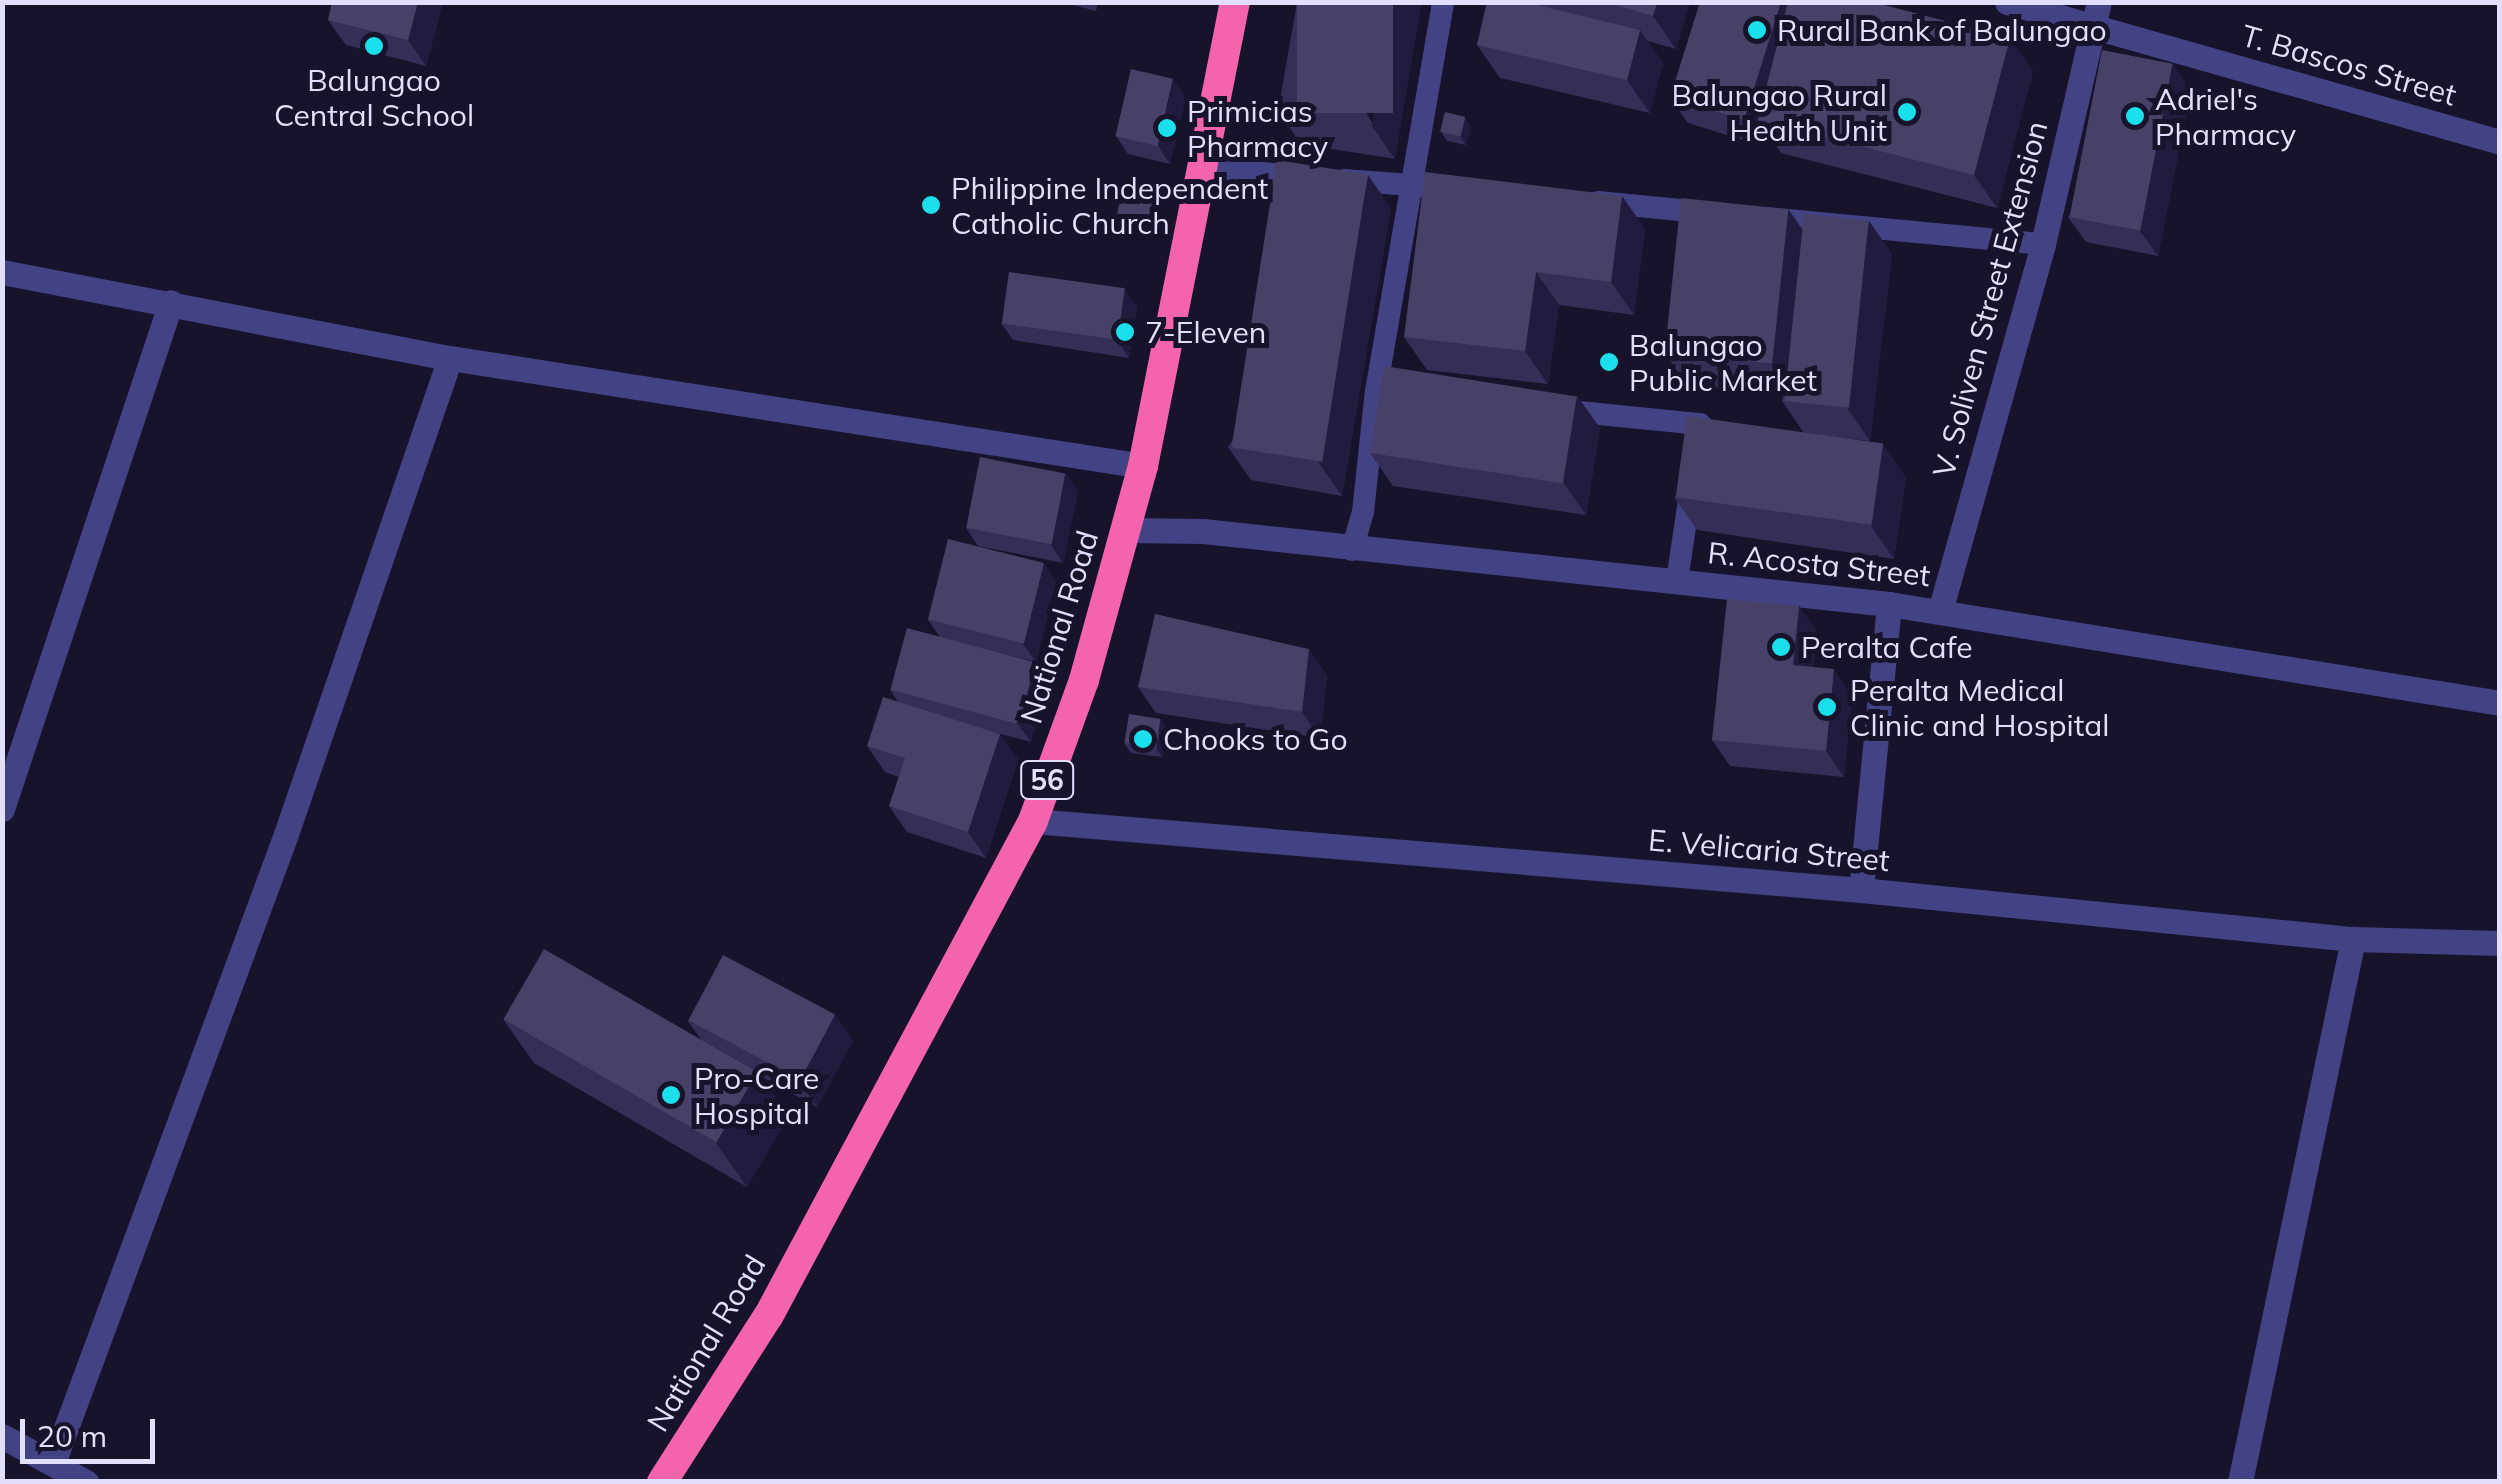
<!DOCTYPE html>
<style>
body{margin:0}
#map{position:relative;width:2502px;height:1484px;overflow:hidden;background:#16132a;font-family:Mulish,sans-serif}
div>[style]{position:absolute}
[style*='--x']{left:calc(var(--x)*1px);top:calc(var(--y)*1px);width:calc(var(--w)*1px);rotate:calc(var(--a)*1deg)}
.lane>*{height:22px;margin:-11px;padding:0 11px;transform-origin:11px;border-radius:11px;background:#434285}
.street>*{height:25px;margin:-12.5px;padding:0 12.5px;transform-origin:12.5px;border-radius:12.5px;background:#434285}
.highway>*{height:30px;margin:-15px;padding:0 15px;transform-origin:15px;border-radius:15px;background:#f364ad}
.wall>*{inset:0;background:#352e56}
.shaded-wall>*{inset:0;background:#211b3d}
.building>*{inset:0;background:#474168;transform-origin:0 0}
.dots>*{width:28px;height:28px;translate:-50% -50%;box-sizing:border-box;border:5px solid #16132a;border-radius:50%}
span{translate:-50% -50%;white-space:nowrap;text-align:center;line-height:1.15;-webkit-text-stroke:10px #16132a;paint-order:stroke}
.shield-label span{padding:2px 8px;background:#16132a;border:2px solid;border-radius:8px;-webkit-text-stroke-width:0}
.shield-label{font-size:28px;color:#e1dffc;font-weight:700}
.poi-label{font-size:30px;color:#e1dffc}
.left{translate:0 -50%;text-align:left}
.right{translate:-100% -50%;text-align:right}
.street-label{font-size:30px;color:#e1dffc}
.frame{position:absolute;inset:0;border:5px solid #e1dffc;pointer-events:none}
.scale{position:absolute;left:20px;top:1419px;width:135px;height:45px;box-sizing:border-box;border:5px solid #e1dffc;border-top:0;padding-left:12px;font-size:30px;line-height:35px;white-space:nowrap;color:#e1dffc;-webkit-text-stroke:8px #16132a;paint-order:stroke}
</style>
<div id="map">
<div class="lane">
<i style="--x:1202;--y:169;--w:100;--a:4"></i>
<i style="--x:1344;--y:180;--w:108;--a:4.2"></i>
<i style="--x:1598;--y:202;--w:113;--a:5.6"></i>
<i style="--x:1767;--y:218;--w:277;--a:5.4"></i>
<i style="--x:1559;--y:410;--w:142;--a:5.7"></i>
<i style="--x:1700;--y:424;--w:16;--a:97"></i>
<i style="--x:1352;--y:550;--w:40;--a:-74"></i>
<i style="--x:1363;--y:512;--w:122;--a:-83.9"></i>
<i style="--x:1376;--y:391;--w:395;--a:-80.2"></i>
<i style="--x:1677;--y:581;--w:96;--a:-81.6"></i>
</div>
<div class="street">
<i style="--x:2007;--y:2;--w:512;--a:15.85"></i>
<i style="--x:2;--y:272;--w:456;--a:10.9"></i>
<i style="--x:450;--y:358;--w:701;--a:8.86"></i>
<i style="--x:1126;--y:530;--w:77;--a:0.7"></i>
<i style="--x:1203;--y:531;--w:690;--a:6.07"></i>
<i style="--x:1889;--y:604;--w:619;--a:9.2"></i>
<i style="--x:1940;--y:611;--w:381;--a:-74.3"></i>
<i style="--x:2043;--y:244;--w:248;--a:-77"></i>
<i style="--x:2;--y:809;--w:534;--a:-71.57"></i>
<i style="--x:1033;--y:821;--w:831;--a:4.76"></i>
<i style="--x:1861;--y:890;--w:494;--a:5.7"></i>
<i style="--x:2353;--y:939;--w:147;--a:1.6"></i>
<i style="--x:1861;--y:890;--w:287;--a:-84.4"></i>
<i style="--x:2;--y:1436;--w:96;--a:28.7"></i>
<i style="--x:53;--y:1463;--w:671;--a:-69.67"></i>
<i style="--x:286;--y:834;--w:503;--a:-70.99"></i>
<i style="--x:2240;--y:1482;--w:555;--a:-78.24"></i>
</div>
<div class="highway">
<i style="--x:662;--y:1482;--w:198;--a:-57.4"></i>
<i style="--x:769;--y:1315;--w:560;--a:-61.88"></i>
<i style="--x:1033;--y:821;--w:150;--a:-70.1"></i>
<i style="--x:1084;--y:680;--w:222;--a:-74.6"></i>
<i style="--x:1143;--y:466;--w:473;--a:-78.8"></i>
</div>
<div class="wall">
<i style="clip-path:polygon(443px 2px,426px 66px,346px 45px,328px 20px)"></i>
<i style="clip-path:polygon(1061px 2px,1098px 2px,1096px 11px)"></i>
<i style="clip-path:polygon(1297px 2px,1395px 159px,1301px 144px,1278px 111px)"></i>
<i style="clip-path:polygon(1487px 2px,1690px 2px,1676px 49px,1647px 41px,1663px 63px,1650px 113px,1500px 78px,1477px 45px)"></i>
<i style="clip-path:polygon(1700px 2px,1785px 2px,1787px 6px,2010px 38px,2033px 71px,1997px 208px,1781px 153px,1767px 132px,1762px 146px,1688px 123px,1670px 98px)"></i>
<i style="clip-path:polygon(2191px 90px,2158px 256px,2086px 242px,2068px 217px)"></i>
<i style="clip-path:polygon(1186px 97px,1170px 164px,1128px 154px,1116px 136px)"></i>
<i style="clip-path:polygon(1471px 126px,1466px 145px,1447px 141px,1441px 132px)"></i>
<i style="clip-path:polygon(1622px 196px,1645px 229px,1634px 315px,1559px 305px,1548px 384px,1427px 370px,1404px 337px)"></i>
<i style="clip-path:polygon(1163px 197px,1156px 229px,1124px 222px,1117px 213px)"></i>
<i style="clip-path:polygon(1391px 208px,1342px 496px,1251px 480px,1228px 447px)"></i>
<i style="clip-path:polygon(1788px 209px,1802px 229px,1869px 221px,1892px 254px,1870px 441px,1824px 436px,1883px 445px,1906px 478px,1894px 559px,1697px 530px,1674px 497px,1804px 433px,1782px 401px,1783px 395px,1687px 385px,1664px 352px)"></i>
<i style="clip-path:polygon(1137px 307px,1129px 358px,1013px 340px,1001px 323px)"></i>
<i style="clip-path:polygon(1577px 396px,1600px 428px,1586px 515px,1393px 486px,1370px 453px)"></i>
<i style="clip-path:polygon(1078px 491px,1063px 563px,978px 546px,966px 528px)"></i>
<i style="clip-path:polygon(1056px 581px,1036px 662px,960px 643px,1035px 663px,1047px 681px,1031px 742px,986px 730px,1000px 734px,1018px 760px,986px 858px,907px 832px,889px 806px,899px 777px,885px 772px,867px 746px,898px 702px,890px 690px,940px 637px,928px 620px)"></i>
<i style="clip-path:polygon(1799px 606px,1817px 632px,1813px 667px,1852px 695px,1844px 777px,1730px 766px,1712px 740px)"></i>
<i style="clip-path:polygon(1327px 675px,1320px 738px,1156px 713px,1138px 687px)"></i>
<i style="clip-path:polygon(1167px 728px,1162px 757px,1131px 753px,1124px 743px)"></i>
<i style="clip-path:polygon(835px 1015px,853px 1041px,817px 1107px,759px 1075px,788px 1117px,747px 1187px,534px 1063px,503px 1019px,702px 1041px,687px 1020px)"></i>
</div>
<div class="shaded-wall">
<i style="clip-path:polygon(418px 2px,443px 2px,426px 66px,408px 40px)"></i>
<i style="clip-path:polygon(1393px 2px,1422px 2px,1395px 159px,1372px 126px)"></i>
<i style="clip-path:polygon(1657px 2px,1690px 2px,1676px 49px,1653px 16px)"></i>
<i style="clip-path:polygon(1781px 2px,1785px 2px,1800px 24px,1758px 120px,1767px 132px,1762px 146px,1744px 120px)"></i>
<i style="clip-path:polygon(1640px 30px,1663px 63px,1650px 113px,1627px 80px)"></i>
<i style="clip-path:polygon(2010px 38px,2033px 71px,1997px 208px,1974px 175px)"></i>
<i style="clip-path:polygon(2173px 64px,2191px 90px,2158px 256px,2140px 231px)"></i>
<i style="clip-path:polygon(1173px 79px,1186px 97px,1170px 164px,1158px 146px)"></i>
<i style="clip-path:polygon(1465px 117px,1471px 126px,1466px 145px,1460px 136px)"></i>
<i style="clip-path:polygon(1368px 175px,1391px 208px,1342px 496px,1319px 463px)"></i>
<i style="clip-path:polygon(1156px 188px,1163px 197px,1156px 229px,1149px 220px)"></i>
<i style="clip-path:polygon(1622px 196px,1645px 229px,1634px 315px,1611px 282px)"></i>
<i style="clip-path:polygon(1788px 209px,1811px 242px,1794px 396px,1771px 363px)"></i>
<i style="clip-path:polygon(1869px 221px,1892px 254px,1870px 441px,1847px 408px)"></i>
<i style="clip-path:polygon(1536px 272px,1559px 305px,1548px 384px,1525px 351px)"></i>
<i style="clip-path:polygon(1125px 289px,1137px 307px,1129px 358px,1117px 340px)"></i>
<i style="clip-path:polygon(1577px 396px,1600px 428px,1586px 515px,1563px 482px)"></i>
<i style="clip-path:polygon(1883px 445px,1906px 478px,1894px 559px,1871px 526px)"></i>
<i style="clip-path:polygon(1066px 473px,1078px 491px,1063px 563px,1051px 545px)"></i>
<i style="clip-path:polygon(1044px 563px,1056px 581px,1036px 662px,1023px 644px)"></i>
<i style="clip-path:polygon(1799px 606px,1817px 632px,1811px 691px,1793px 665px)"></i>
<i style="clip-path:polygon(1309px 649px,1327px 675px,1320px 738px,1302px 712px)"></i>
<i style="clip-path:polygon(1035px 663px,1047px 681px,1031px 742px,1018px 724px)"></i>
<i style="clip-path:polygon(1834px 669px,1852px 695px,1844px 777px,1826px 751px)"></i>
<i style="clip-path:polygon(1161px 719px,1167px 728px,1162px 757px,1156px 748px)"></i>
<i style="clip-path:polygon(1000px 734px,1018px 760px,986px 858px,968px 832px)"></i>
<i style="clip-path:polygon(835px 1015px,853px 1041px,817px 1107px,799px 1081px)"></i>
<i style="clip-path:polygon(757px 1073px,788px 1117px,747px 1187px,716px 1143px)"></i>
</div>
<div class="building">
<i style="clip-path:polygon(332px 2px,418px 2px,408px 40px,328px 20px)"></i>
<i style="left:1297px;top:2px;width:96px;height:111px"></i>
<i style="clip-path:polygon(1487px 2px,1525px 2px,1640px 30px,1627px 80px,1477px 45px)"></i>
<i style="clip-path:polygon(1605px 2px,1657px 2px,1653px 16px)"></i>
<i style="clip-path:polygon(1700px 2px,1781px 2px,1744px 120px,1670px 98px)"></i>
<i style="clip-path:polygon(1788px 2px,1873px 2px,2010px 38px,1974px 175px,1758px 120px)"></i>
<i style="left:2102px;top:50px;width:72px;height:170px;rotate:11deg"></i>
<i style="left:1131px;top:69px;width:43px;height:69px;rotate:13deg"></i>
<i style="left:1445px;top:112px;width:21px;height:20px;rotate:14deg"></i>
<i style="left:1277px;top:160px;width:92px;height:291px;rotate:9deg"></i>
<i style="clip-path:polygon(1425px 172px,1622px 196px,1611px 282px,1536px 272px,1525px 351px,1404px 337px)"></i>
<i style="left:1124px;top:181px;width:33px;height:33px;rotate:12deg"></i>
<i style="left:1681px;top:198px;width:108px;height:155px;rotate:6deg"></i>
<i style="left:1804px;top:214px;width:65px;height:188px;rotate:6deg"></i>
<i style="left:1009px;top:272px;width:117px;height:52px;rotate:8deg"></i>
<i style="left:1384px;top:366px;width:195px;height:88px;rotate:9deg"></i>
<i style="left:1687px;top:416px;width:198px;height:82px;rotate:8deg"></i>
<i style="left:980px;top:457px;width:87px;height:72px;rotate:11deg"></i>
<i style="left:948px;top:539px;width:99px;height:83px;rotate:14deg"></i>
<i style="clip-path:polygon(1727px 599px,1799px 606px,1793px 665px,1834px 669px,1826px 751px,1712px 740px)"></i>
<i style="clip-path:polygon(1155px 614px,1309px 649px,1302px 712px,1138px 687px)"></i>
<i style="left:907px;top:628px;width:133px;height:64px;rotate:15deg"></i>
<i style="clip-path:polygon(883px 697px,1000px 734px,968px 832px,889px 806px,905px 758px,867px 746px)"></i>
<i style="left:1129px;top:714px;width:32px;height:29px;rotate:9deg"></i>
<i style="left:544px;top:949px;width:246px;height:81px;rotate:30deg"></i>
<i style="left:723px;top:955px;width:127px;height:74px;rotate:28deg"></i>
</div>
<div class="dots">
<i style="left:1757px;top:30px;background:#1bdfed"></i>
<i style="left:374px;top:46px;background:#1bdfed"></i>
<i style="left:1907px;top:112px;background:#1bdfed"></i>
<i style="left:2135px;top:116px;background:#1bdfed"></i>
<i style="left:1167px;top:128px;background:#1bdfed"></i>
<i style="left:931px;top:205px;background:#1bdfed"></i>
<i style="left:1125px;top:332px;background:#1bdfed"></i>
<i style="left:1609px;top:362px;background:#1bdfed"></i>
<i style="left:1781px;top:647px;background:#1bdfed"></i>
<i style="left:1827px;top:707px;background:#1bdfed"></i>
<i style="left:1143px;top:739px;background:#1bdfed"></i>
<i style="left:671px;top:1095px;background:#1bdfed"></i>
</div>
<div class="shield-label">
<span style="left:1047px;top:780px">56</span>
</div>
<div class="poi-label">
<span class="left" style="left:1777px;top:30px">Rural Bank of Balungao</span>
<span style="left:374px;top:97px">Balungao<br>Central School</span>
<span class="right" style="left:1887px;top:112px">Balungao Rural<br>Health Unit</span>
<span class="left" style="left:2155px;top:116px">Adriel's<br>Pharmacy</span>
<span class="left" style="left:1187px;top:128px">Primicias<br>Pharmacy</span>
<span class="left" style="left:951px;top:205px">Philippine Independent<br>Catholic Church</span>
<span class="left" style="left:1145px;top:332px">7-Eleven</span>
<span class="left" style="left:1629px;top:362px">Balungao<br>Public Market</span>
<span class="left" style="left:1801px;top:647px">Peralta Cafe</span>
<span class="left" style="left:1850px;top:707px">Peralta Medical<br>Clinic and Hospital</span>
<span class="left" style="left:1163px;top:739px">Chooks to Go</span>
<span class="left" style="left:694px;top:1095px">Pro-Care<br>Hospital</span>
</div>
<div class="street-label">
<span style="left:2349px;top:65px;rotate:16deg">T. Bascos Street</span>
<span style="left:1990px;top:299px;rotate:-75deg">V. Soliven Street Extension</span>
<span style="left:1819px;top:564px;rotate:6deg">R. Acosta Street</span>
<span style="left:1059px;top:627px;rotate:-73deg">National Road</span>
<span style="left:1769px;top:850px;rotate:5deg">E. Velicaria Street</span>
<span style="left:706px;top:1343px;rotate:-59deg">National Road</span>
</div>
<div class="frame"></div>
<div class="scale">20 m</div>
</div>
